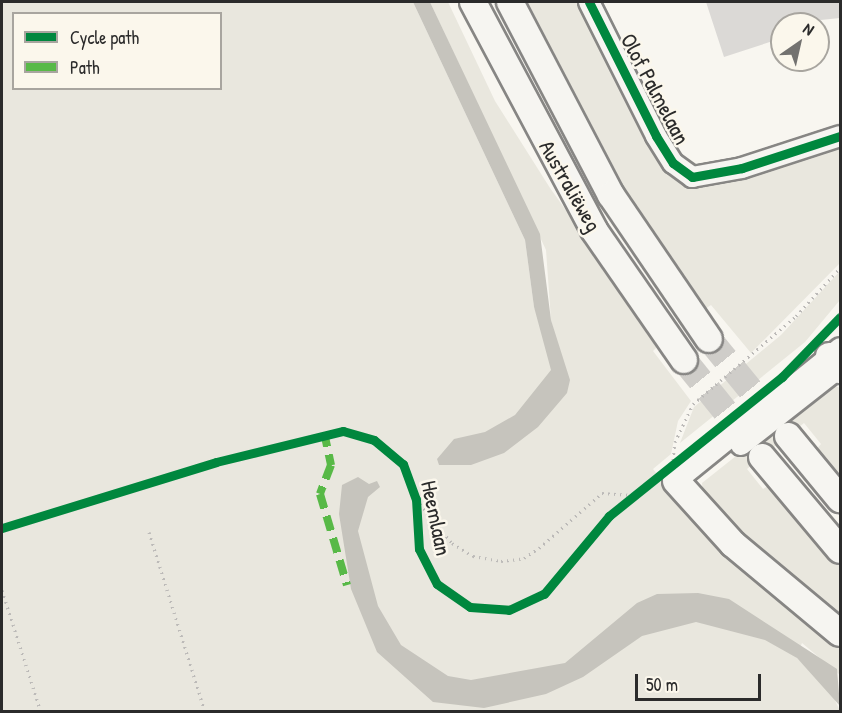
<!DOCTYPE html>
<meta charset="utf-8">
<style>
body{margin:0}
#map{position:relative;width:842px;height:713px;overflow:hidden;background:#f8f6f0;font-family:"Patrick Hand",sans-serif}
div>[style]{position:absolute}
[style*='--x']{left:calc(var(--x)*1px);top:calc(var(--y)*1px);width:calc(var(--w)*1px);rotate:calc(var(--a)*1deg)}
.green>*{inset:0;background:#e9e7de}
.water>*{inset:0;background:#c6c4bd}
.building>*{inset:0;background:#dbd9d6}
.major-tunnel>*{height:26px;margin-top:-13px;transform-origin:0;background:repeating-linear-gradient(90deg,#cfcdc9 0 26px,transparent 0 39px)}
.path>*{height:3px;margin-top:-1.5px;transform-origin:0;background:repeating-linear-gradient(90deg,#bcbab8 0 1.5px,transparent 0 6px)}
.roads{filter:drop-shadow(2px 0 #878684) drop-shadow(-2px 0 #878684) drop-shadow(0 2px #878684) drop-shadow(0 -2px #878684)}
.minor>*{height:20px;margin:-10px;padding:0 10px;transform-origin:10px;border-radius:10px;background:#f6f5f1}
.major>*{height:26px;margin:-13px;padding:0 13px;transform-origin:13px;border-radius:13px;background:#f6f5f1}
.quiet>*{height:8px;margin-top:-4px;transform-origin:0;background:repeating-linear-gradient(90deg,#58b947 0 15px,transparent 0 23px)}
.cycleway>*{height:9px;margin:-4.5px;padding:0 4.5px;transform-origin:4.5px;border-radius:4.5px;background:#00873e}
span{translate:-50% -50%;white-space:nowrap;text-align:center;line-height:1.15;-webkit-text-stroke:5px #fbf7ec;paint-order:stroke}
.street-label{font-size:22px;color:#2b2b2b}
.frame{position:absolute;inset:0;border:3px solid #2b2b2b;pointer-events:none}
.legend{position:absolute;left:12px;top:12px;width:210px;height:78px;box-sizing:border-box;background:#fbf7ec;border:2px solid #a8a59f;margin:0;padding:8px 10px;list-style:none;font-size:18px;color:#2b2b2b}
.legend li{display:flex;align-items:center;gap:12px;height:30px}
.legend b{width:30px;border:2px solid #a8a59f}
.north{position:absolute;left:770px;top:12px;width:60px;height:60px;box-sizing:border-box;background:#fbf7ec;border:2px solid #a8a59f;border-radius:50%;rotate:34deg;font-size:16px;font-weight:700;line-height:24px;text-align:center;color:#2b2b2b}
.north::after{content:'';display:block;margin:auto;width:21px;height:27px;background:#737270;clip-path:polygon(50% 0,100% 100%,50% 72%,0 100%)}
.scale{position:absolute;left:635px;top:674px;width:126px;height:27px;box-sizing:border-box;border:3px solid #2b2b2b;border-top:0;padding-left:8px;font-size:18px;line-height:21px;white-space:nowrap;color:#2b2b2b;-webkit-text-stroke:4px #fbf7ec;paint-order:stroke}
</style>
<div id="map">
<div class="green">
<i style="clip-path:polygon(evenodd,2px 2px,413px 2px,525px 240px,534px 307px,568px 387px,551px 320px,546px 250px,430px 2px,448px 2px,495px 101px,550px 188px,661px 343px,653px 351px,691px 401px,678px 421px,671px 454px,653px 469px,715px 547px,840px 648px,840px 675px,802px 643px,796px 657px,832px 694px,840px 711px,2px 711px,2px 2px,14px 14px,220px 14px,220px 88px,14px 88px,14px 14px)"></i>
<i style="clip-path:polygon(522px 2px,578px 2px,651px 140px,670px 170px,691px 187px,717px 185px,840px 144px,840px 263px,751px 353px,711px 305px,702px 311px,613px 177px)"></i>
<i style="clip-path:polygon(840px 271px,840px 300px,805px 342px,680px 443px,694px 407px,781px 335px)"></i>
<i style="clip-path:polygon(828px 383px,840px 388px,840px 483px,814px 452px,821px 444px,804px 423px,747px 469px,763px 489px,773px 483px,840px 564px,840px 622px,767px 566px,703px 494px,702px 483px)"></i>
</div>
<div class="water">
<i style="clip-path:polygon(413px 2px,430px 2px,540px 234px,551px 320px,570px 380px,567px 393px,538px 427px,504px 453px,471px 465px,439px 465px,437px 459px,454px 439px,485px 432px,515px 415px,551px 370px,534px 307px,525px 240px)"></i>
<i style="clip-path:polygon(358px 477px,369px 484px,377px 481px,380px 487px,368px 497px,358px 531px,378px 606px,401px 645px,448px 676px,471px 680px,565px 663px,637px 603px,657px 594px,698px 593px,729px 599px,837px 669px,840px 706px,797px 658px,765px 640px,696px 622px,642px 636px,583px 677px,546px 694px,484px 708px,433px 702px,377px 652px,351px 589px,339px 514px,342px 485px)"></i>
</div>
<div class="building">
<i style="clip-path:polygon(706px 2px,840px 2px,840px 18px,782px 24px,782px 38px,724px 57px)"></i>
</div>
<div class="major-tunnel">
<i style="--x:709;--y:339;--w:114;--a:50.7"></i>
<i style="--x:684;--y:360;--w:113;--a:51.1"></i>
</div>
<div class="path">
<i style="--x:673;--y:460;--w:18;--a:-84"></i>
<i style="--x:675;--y:442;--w:42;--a:-64.7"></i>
<i style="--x:693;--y:404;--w:135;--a:-40.5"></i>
<i style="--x:796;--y:316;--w:65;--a:-47.5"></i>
<i style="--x:416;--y:499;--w:57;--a:50.7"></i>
<i style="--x:452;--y:543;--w:25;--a:32"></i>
<i style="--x:473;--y:556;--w:28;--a:10"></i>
<i style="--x:501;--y:561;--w:23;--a:-7"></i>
<i style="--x:524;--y:558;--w:18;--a:-34"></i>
<i style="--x:539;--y:548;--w:84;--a:-41.1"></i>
<i style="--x:602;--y:493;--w:32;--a:4"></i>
<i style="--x:149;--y:532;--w:189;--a:72.7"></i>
<i style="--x:2;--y:590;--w:128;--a:72.3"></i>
</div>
<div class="roads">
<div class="minor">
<i style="--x:589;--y:2;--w:150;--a:63.4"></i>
<i style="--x:656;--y:136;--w:32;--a:58"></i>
<i style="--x:673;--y:163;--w:24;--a:36"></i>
<i style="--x:692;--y:177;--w:51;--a:-10.2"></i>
<i style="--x:742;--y:168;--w:103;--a:-18.1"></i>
<i style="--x:741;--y:445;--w:126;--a:-38.2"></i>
<i style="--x:676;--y:481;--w:211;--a:-39"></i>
</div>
<div class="major">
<i style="--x:473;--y:2;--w:258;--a:62"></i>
<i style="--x:594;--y:230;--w:158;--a:55.3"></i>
<i style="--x:510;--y:2;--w:218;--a:62.4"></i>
<i style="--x:611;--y:195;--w:174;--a:55.8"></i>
<i style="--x:829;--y:356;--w:18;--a:52"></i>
<i style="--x:788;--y:436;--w:82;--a:50.5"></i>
<i style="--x:762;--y:457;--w:121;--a:50"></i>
<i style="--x:676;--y:481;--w:85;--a:47.9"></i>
<i style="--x:733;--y:544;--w:139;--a:39.8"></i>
</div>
</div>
<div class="quiet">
<i style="--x:324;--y:432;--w:34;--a:78"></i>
<i style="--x:331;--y:465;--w:31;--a:111"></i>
<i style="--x:320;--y:494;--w:95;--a:73.5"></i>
</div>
<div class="cycleway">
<i style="--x:589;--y:2;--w:150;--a:63.4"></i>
<i style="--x:656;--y:136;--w:32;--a:58"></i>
<i style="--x:673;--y:163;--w:24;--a:36"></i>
<i style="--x:692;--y:177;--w:51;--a:-10.2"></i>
<i style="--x:742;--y:168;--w:103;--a:-18.1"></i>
<i style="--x:2;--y:528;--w:224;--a:-17.1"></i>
<i style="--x:216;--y:462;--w:131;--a:-13.7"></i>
<i style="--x:343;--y:431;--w:32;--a:16"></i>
<i style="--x:374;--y:440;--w:38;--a:40"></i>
<i style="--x:403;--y:464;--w:37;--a:70"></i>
<i style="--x:416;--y:499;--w:50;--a:86.6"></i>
<i style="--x:419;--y:549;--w:39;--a:63"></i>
<i style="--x:437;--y:584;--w:40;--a:34.9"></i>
<i style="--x:470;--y:607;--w:39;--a:4"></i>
<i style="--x:509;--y:610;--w:38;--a:-25"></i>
<i style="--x:544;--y:594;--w:102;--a:-50.2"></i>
<i style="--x:609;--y:516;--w:222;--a:-38.8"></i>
<i style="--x:782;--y:377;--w:83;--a:-46"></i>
</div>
<div class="street-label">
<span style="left:655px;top:89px;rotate:62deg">Olof Palmelaan</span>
<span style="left:570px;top:186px;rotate:60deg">Australiëweg</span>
<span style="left:436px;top:518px;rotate:78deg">Heemlaan</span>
</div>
<div class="frame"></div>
<ul class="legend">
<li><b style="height:8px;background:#00873e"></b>Cycle path</li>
<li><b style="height:8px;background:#58b947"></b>Path</li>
</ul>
<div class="north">N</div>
<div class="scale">50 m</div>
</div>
